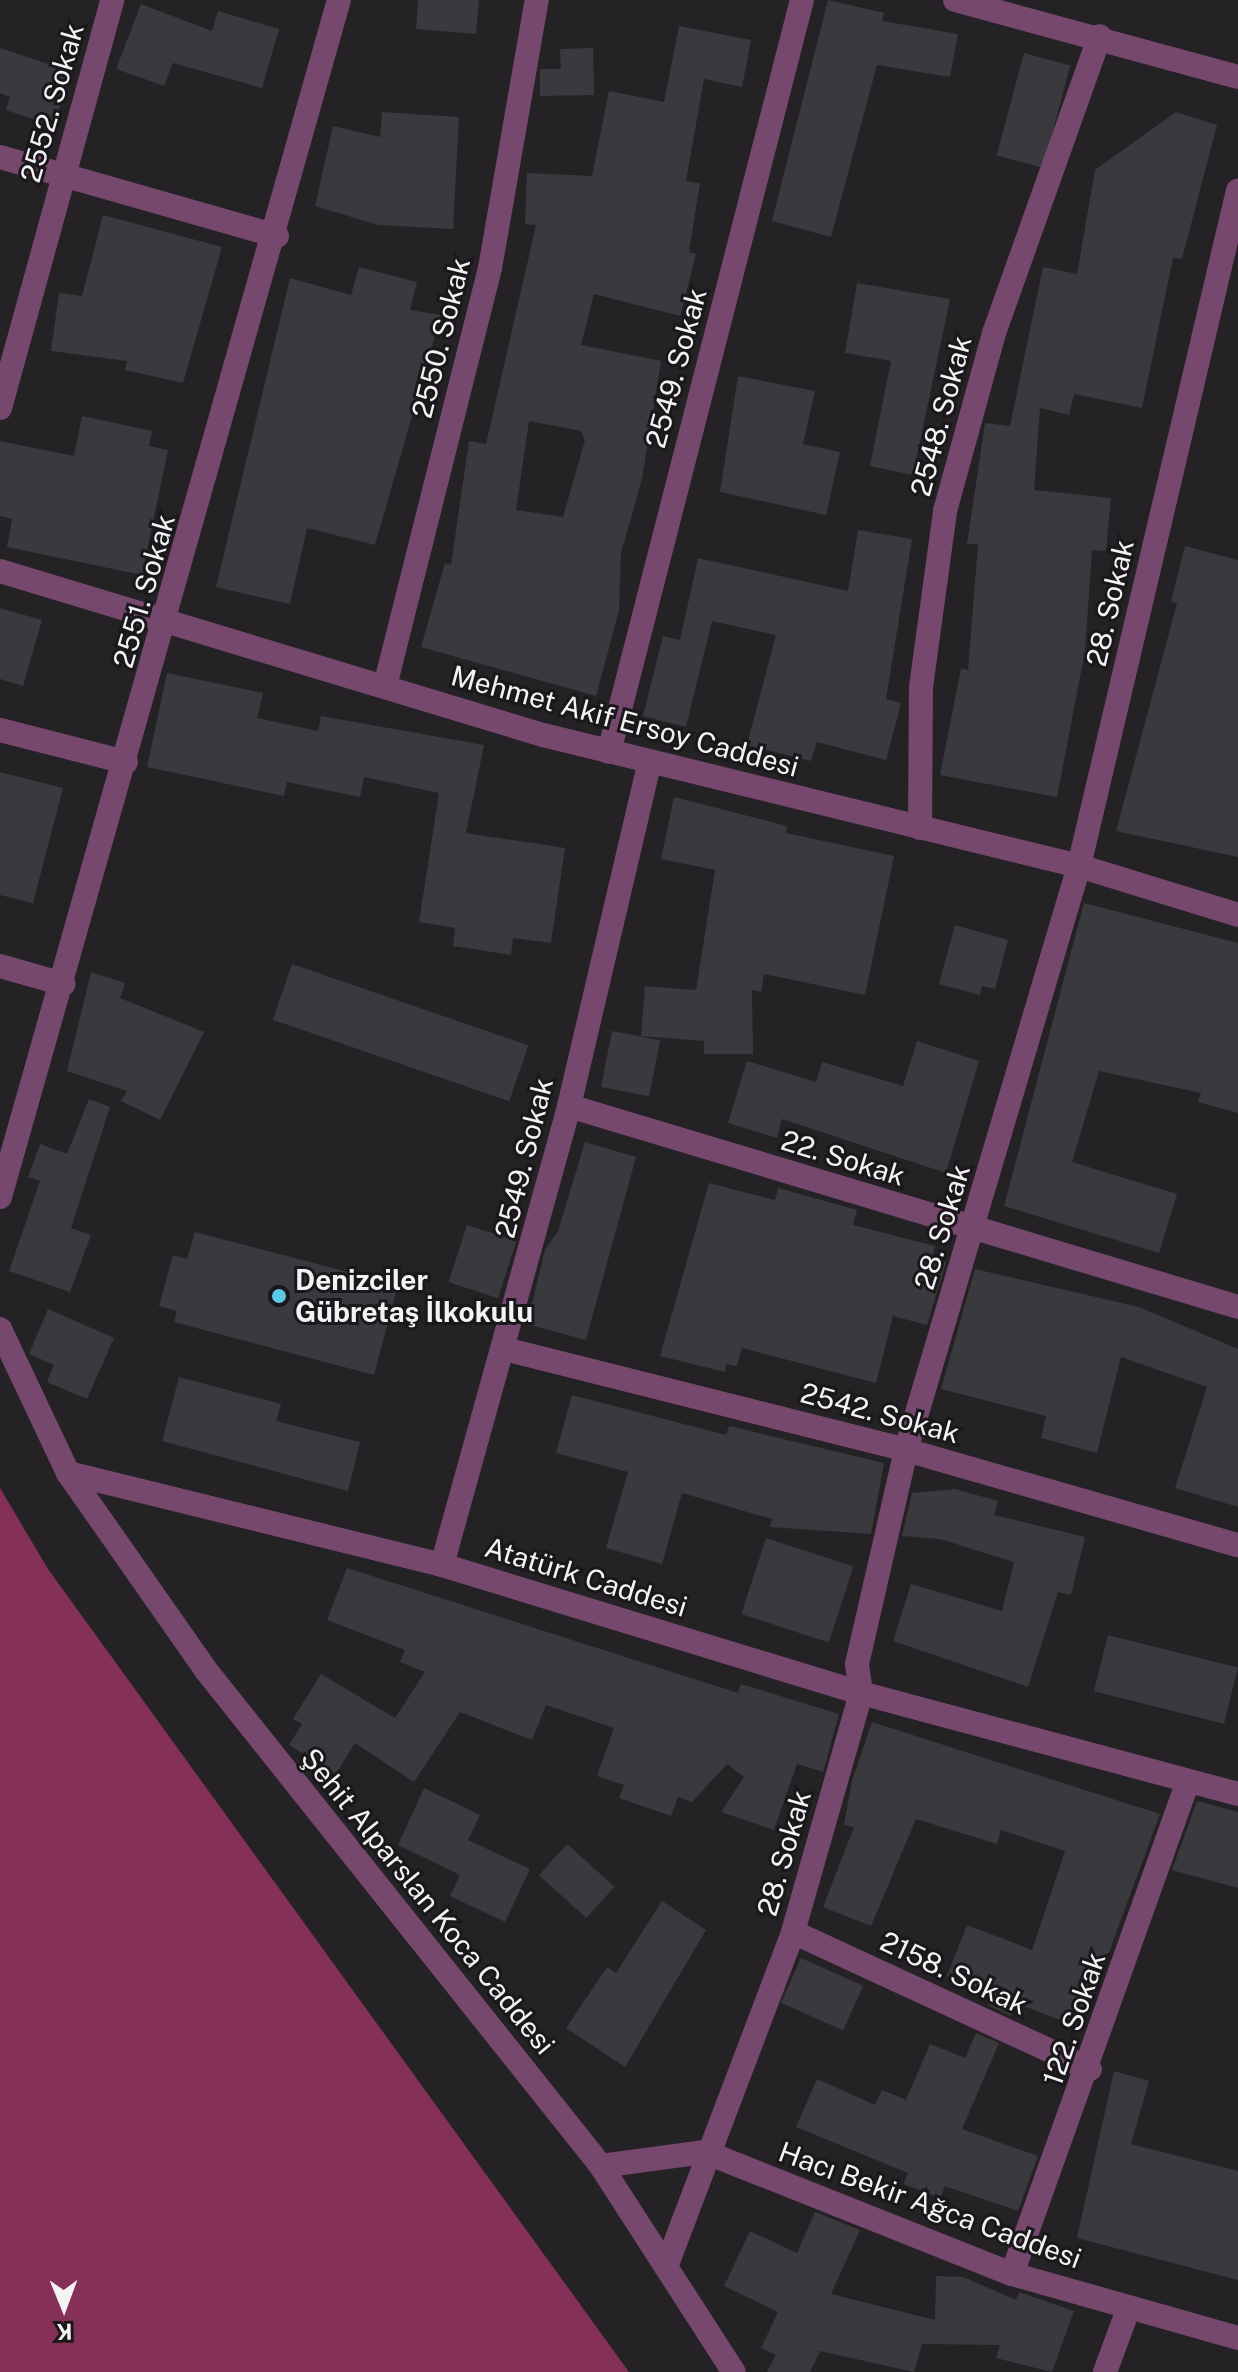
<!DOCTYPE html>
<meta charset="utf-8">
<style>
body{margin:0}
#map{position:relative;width:1238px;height:2372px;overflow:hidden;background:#242225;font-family:"Public Sans",sans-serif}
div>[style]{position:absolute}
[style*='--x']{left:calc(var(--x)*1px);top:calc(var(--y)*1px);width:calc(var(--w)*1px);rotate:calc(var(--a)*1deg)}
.forest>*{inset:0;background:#843057}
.building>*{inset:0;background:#3a393d;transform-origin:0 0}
.minor>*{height:24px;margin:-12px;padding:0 12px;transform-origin:12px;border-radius:12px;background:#77486d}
.tertiary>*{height:24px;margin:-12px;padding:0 12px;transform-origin:12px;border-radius:12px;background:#77486d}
.dots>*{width:22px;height:22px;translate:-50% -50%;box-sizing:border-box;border:4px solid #1b181c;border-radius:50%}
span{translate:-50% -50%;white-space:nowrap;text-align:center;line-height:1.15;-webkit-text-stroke:6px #1b181c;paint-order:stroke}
.street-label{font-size:28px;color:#f3f2f4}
.poi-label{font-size:28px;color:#f3f2f4;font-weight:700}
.left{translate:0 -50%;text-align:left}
.north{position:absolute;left:24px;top:2268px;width:80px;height:80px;-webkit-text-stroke:6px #1b181c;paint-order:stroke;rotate:179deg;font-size:22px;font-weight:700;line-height:32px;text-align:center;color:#f3f2f4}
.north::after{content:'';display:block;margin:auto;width:28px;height:36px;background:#f3f2f4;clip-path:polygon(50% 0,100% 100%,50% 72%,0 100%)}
</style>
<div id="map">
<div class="forest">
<i style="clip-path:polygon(0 1488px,48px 1569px,629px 2372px,0 2372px)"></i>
</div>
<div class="building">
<i style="clip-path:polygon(418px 0,479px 0,476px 34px,416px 29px)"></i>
<i style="clip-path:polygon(828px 0,884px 13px,882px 21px,958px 34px,950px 77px,877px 65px,831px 237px,772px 221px)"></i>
<i style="clip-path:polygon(141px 4px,212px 31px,218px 11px,279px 29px,262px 88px,173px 63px,164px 86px,116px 69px)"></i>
<i style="clip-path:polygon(evenodd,679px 26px,751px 40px,742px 87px,704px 79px,686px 181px,700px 183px,689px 252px,696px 254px,680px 316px,594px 294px,581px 345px,661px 361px,642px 479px,621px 553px,619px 611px,596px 696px,421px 647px,445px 563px,451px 565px,469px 441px,486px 444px,536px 225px,525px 224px,527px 173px,592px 176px,609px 91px,664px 102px,679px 26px,529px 421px,581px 431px,585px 440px,563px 517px,516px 510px,529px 421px)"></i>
<i style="clip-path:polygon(0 48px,72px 72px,53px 126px,6px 110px,10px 97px,0 93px)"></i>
<i style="clip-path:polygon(593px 48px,594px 95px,540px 96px,540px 69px,561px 69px,560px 49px)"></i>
<i style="left:1024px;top:53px;width:48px;height:106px;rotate:15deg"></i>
<i style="clip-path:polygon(382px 112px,459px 117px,453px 229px,378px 225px,315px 206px,333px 126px,380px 137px)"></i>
<i style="clip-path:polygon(1176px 112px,1217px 125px,1182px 259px,1173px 258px,1142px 408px,1074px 394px,1069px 415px,1040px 408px,1034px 490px,1111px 498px,1106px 551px,1092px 550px,1085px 651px,1057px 797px,940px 775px,961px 668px,968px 670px,978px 544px,967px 544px,985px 423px,1010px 426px,1043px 267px,1077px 274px,1095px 170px)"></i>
<i style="clip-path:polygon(103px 215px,222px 247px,183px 383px,125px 370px,127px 361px,51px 351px,59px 293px,82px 296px)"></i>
<i style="clip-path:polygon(359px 267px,417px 282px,410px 310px,441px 315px,375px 545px,307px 528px,290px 604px,216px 587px,290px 278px,351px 295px)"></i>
<i style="clip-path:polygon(857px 283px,950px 299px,913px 475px,870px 466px,891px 361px,845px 353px)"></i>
<i style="clip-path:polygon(738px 376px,815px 391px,803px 444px,840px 452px,826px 515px,720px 492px)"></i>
<i style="clip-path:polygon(82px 416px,152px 431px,149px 446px,168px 450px,142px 575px,7px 547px,12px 519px,0 516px,0 441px,74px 456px)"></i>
<i style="clip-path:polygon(858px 530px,912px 539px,886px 699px,901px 703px,886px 760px,817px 742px,811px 761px,747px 745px,776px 635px,712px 621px,686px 727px,643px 716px,663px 636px,680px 640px,698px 558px,848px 591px)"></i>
<i style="clip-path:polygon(1185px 546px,1238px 560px,1238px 857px,1116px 831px,1177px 603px,1171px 602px)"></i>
<i style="clip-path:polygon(0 608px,42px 620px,23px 686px,0 679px)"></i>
<i style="clip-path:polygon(167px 673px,263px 693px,257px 718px,318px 731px,321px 716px,484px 745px,466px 833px,565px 848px,551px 943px,513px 938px,511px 955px,453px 946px,455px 928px,419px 922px,439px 793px,364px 777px,360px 797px,287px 782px,284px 796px,147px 767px)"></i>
<i style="clip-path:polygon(0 772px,63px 788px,33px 903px,0 895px)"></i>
<i style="clip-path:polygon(674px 797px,787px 826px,786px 833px,894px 856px,865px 995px,764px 974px,761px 992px,752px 990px,753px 1054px,704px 1054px,704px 1041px,641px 1036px,645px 986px,696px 990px,715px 870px,661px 859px)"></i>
<i style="clip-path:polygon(1084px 903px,1238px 943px,1238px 1113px,1198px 1102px,1201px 1093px,1099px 1071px,1072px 1162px,1177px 1194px,1159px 1253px,1004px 1206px)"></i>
<i style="clip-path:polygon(955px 925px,1008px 940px,995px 989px,982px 986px,980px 995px,939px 984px)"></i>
<i style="left:292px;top:964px;width:250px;height:59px;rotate:19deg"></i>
<i style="clip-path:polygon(91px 972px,125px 983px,120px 998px,204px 1032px,160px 1120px,121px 1101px,127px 1091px,67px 1071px)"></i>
<i style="left:612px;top:1031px;width:49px;height:57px;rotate:11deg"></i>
<i style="clip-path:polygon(917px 1041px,979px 1061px,946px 1173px,782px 1119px,777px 1138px,728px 1123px,747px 1061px,816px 1082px,822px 1062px,903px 1086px)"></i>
<i style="clip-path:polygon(89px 1099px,110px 1107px,71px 1228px,91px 1235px,70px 1292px,9px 1271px,40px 1181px,28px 1177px,40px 1144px,67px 1154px)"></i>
<i style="clip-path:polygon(585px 1142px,636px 1157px,586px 1340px,527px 1324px,545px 1250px,558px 1231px)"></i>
<i style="clip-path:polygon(709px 1183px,775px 1200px,778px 1188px,857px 1210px,853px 1225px,935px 1246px,932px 1258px,946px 1262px,927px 1325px,893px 1316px,876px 1383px,742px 1348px,737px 1366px,726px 1364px,725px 1372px,660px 1356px)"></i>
<i style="left:467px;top:1225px;width:52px;height:60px;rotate:18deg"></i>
<i style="clip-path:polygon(195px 1232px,398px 1285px,374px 1375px,174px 1322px,177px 1311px,159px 1306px,173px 1255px,187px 1259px)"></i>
<i style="clip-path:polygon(975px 1269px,1139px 1307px,1238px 1349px,1238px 1507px,1175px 1488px,1207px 1387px,1121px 1357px,1097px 1453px,1041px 1438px,1046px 1416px,941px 1389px)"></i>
<i style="clip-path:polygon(48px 1309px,114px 1338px,87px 1399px,47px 1382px,54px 1365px,29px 1354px)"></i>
<i style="clip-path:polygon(179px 1377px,281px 1404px,276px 1421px,360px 1442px,348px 1491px,162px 1441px)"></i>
<i style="clip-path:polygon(572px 1395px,726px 1435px,729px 1426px,884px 1463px,871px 1534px,770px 1527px,772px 1519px,682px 1493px,662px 1564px,606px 1548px,628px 1472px,556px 1453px)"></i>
<i style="clip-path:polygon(955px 1489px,998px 1501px,994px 1515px,1085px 1537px,1071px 1595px,1058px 1592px,1028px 1687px,893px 1641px,911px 1584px,1002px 1611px,1014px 1562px,940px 1539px,902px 1536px,912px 1493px)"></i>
<i style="left:766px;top:1538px;width:92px;height:80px;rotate:18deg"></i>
<i style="clip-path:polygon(347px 1568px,738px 1693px,741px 1684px,839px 1714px,823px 1772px,797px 1764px,774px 1830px,721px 1812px,744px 1777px,727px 1764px,692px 1802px,678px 1797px,671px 1816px,619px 1798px,624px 1785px,597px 1776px,614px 1728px,546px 1705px,532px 1740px,460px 1712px,414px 1782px,355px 1743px,336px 1774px,289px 1745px,302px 1724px,293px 1719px,321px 1674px,395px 1718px,425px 1672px,400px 1662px,405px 1650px,327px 1620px)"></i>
<i style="left:1108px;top:1635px;width:134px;height:58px;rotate:14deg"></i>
<i style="clip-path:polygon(872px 1722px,1160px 1814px,1081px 2028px,1016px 2003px,1011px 2016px,988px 2005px,993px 1993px,947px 1976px,967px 1925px,1032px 1950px,1065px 1851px,1001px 1830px,997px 1844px,916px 1819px,871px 1926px,823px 1907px,854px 1827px,844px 1825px,852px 1781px)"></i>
<i style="clip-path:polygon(424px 1788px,480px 1815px,468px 1840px,530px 1869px,505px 1922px,450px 1896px,460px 1875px,398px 1845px)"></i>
<i style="clip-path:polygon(1197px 1801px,1238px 1812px,1238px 1888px,1172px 1870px)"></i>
<i style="left:567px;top:1844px;width:64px;height:42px;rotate:42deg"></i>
<i style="clip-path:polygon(662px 1901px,706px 1930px,625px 2067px,566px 2028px,607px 1967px,616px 1973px)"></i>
<i style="left:801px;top:1958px;width:68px;height:49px;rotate:24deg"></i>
<i style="clip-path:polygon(976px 2033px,999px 2043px,962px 2129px,1038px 2156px,1018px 2211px,945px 2186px,940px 2198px,904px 2184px,908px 2173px,796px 2127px,817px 2079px,875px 2105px,882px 2090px,906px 2100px,930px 2044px,965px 2058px)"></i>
<i style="clip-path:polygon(1114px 2071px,1149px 2081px,1131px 2144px,1238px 2171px,1238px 2280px,1077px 2238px)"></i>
<i style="clip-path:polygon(815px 2212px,860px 2230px,831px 2294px,935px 2320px,936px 2276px,963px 2277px,1016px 2300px,1019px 2292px,1074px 2311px,1052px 2372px,996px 2358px,1000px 2345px,922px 2344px,914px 2372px,820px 2351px,810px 2372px,767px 2372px,776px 2355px,761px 2348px,778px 2312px,724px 2286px,750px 2231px,797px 2253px)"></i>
</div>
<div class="minor">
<i style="--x:955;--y:0;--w:293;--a:15.2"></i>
<i style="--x:0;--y:157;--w:288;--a:15.9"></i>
<i style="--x:0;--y:408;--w:423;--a:-74.6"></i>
<i style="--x:385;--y:686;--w:431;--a:-75.9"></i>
<i style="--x:490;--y:268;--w:272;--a:-80.1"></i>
<i style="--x:0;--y:730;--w:130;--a:14.3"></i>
<i style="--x:609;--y:752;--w:776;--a:-75.61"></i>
<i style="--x:920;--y:828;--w:141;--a:-89.6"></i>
<i style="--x:921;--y:687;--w:178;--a:-82.2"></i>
<i style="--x:945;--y:511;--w:185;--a:-74.6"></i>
<i style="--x:994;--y:333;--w:315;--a:-70.4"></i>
<i style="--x:0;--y:966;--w:66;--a:15.9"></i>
<i style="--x:569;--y:1106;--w:699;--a:16.72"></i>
<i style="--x:0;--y:1197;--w:1244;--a:-74.19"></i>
<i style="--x:0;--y:1329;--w:159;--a:64.7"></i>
<i style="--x:68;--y:1473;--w:239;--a:55"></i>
<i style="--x:205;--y:1669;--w:635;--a:51.45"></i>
<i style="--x:601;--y:2166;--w:245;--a:57.2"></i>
<i style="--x:505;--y:1349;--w:414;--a:14.1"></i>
<i style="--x:906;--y:1450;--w:345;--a:16"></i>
<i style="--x:68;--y:1473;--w:385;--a:13.8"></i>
<i style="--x:442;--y:1565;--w:438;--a:17"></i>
<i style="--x:861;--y:1693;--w:390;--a:15"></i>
<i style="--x:442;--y:1565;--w:476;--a:-74.5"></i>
<i style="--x:569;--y:1106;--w:353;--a:-76.8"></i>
<i style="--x:793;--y:1932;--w:327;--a:24.8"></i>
<i style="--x:601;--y:2166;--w:105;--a:-7.7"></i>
<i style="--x:705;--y:2152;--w:330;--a:21.7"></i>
<i style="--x:1012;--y:2274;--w:235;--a:15.8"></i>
<i style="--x:666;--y:2267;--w:358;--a:-69.2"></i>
<i style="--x:793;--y:1932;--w:248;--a:-74.1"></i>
<i style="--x:861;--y:1693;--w:29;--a:-98"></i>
<i style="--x:857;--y:1664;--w:220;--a:-77.1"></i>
<i style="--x:906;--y:1450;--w:609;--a:-73.5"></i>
<i style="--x:1079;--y:866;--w:694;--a:-76.76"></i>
<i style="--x:1012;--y:2274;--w:523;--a:-70.35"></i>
<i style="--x:1105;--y:2372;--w:69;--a:-69.7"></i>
</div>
<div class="tertiary">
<i style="--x:0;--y:571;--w:567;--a:16.81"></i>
<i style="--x:543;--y:735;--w:552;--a:13.73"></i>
<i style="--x:1079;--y:866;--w:166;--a:17.1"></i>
</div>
<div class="dots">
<i style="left:279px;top:1296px;background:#5dc7e8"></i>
</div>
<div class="street-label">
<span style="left:52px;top:103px;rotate:-74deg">2552. Sokak</span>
<span style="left:441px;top:338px;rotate:-76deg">2550. Sokak</span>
<span style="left:676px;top:368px;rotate:-75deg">2549. Sokak</span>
<span style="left:941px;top:416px;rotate:-75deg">2548. Sokak</span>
<span style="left:144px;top:591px;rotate:-74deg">2551. Sokak</span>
<span style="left:1110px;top:603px;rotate:-77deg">28. Sokak</span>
<span style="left:625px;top:721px;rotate:15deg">Mehmet Akif Ersoy Caddesi</span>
<span style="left:524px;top:1158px;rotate:-76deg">2549. Sokak</span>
<span style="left:843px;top:1158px;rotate:17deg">22. Sokak</span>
<span style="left:942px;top:1227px;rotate:-73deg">28. Sokak</span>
<span style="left:880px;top:1413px;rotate:15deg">2542. Sokak</span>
<span style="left:586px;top:1577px;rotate:17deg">Atatürk Caddesi</span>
<span style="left:784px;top:1853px;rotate:-74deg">28. Sokak</span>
<span style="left:428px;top:1901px;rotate:51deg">Şehit Alparslan Koca Caddesi</span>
<span style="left:954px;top:1973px;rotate:25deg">2158. Sokak</span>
<span style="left:1074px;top:2019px;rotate:-71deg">122. Sokak</span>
<span style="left:930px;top:2205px;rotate:20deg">Hacı Bekir Ağca Caddesi</span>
</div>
<div class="poi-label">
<span class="left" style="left:295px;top:1296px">Denizciler<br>Gübretaş İlkokulu</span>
</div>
<div class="north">K</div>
</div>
